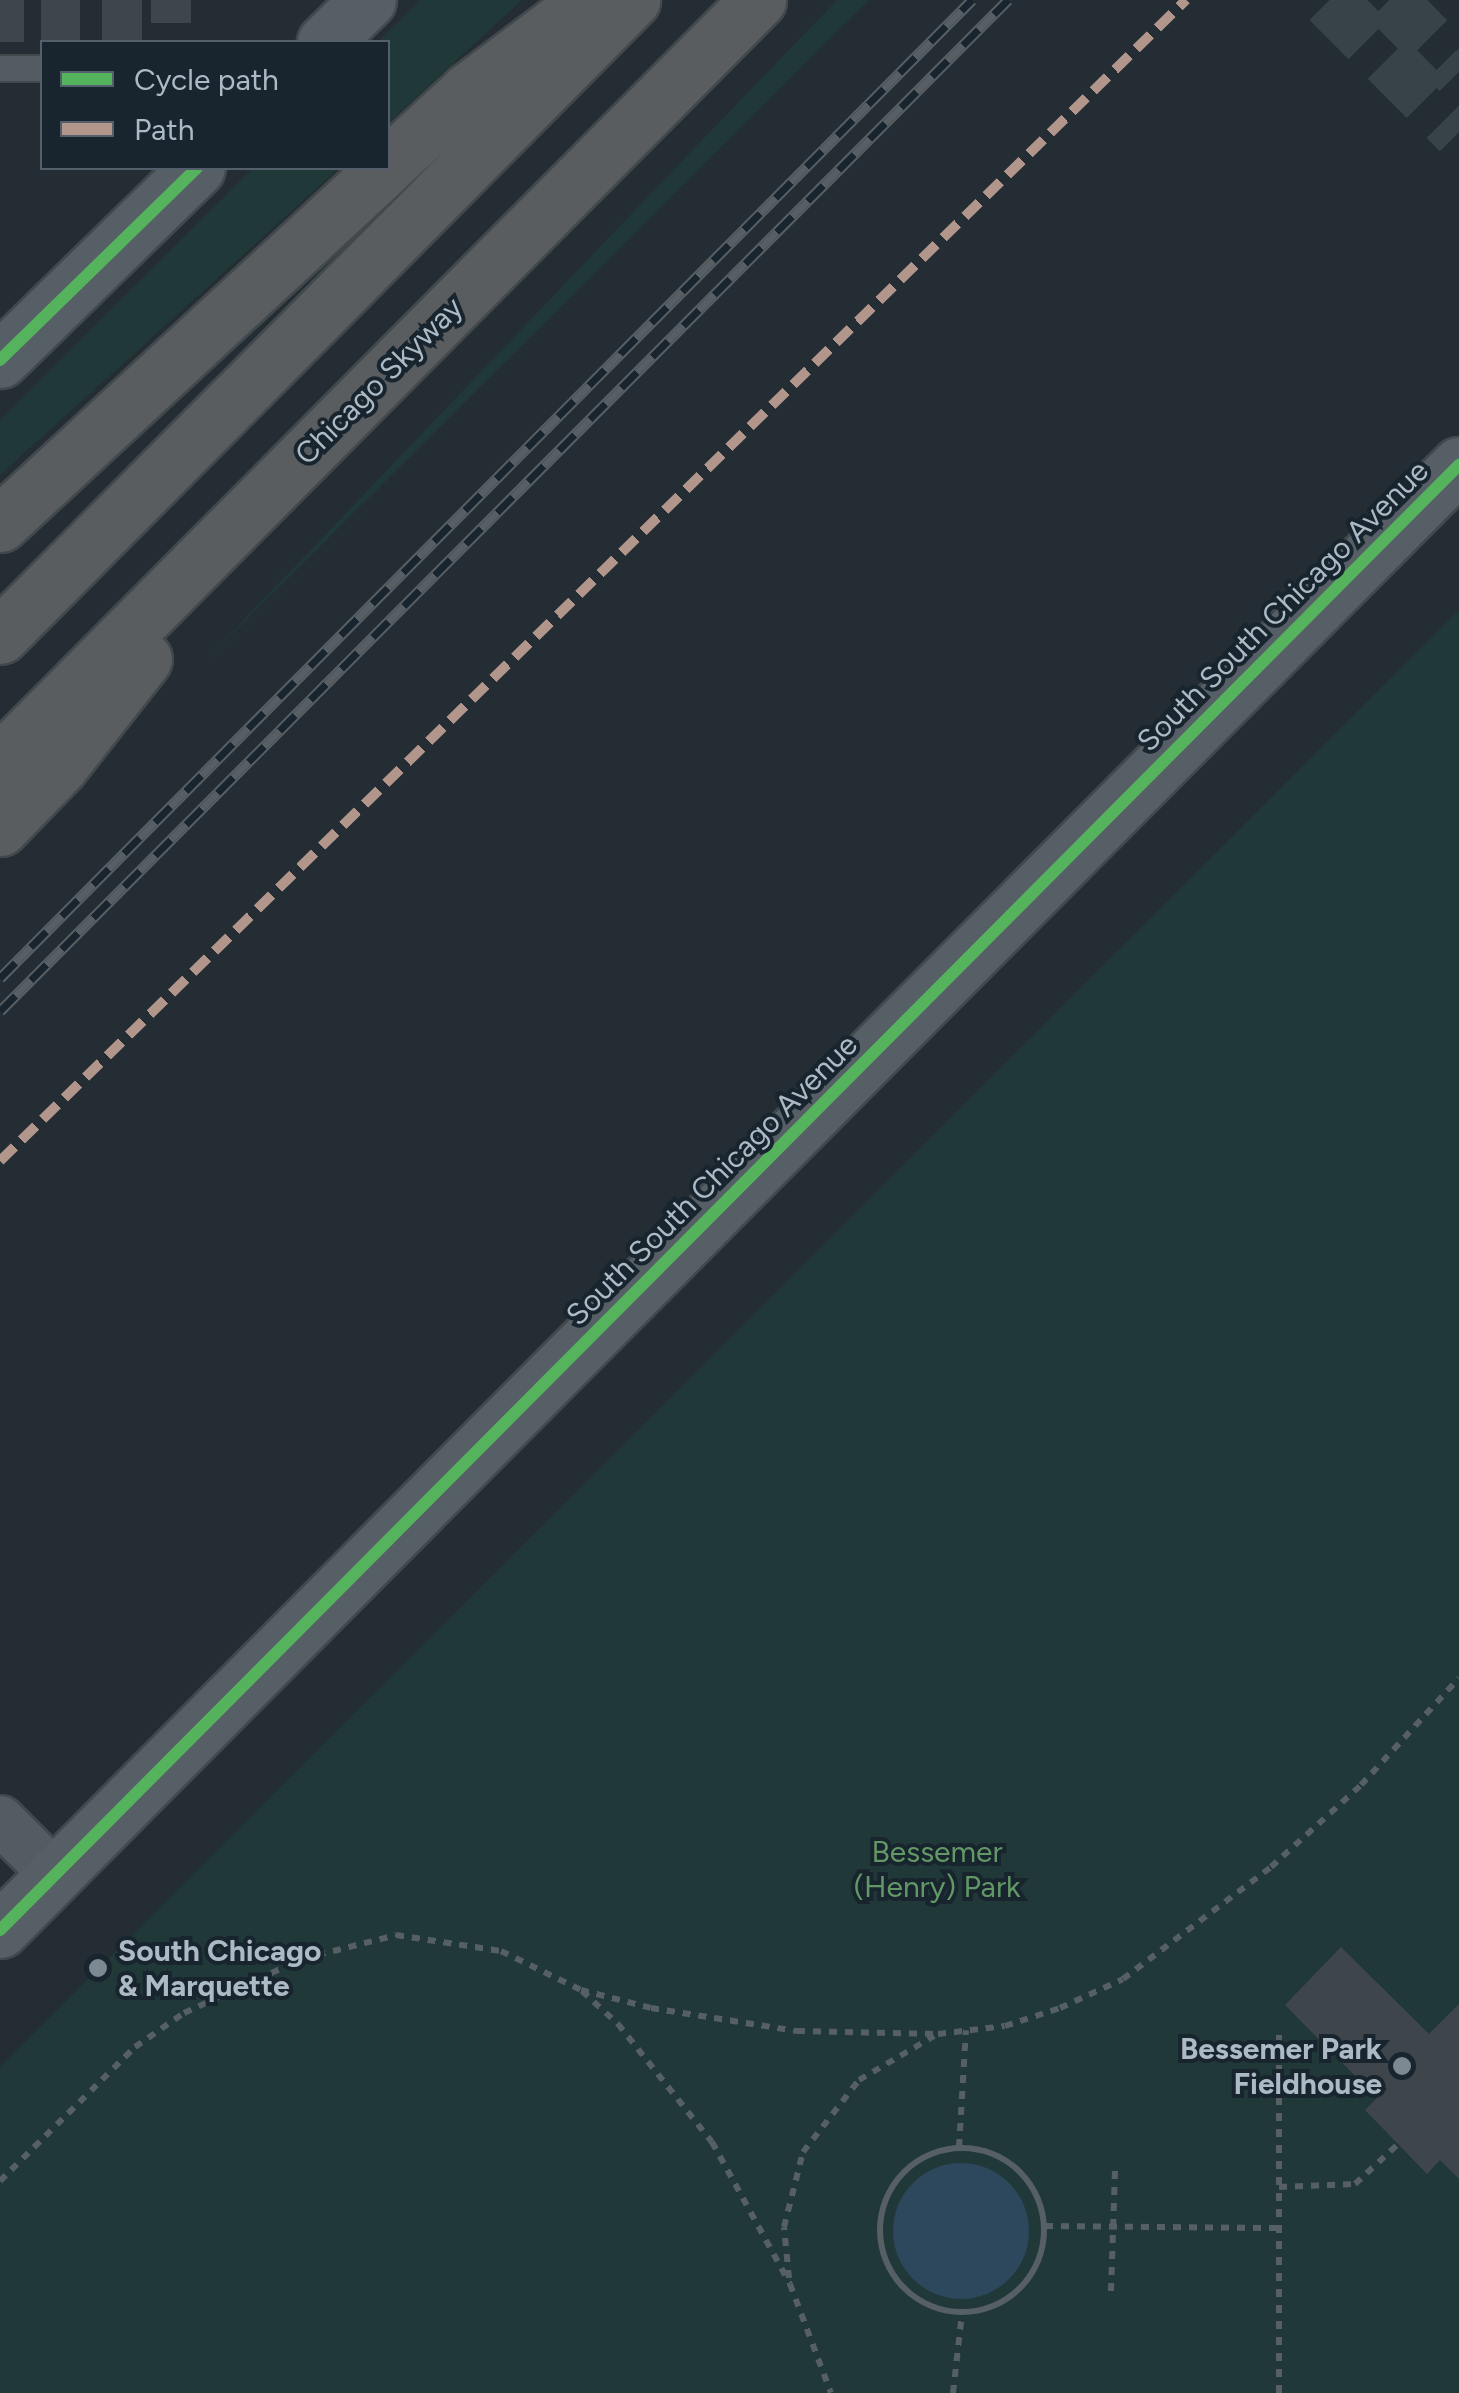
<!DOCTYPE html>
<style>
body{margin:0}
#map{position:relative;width:1459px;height:2393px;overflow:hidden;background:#242d33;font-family:Figtree,sans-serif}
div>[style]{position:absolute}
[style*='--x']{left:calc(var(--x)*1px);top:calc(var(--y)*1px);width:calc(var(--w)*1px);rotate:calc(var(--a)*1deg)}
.green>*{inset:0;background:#213838}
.water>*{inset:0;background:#2d475c}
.round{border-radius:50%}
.building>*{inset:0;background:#3e464b;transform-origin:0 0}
.secondary-tunnel>*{height:55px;margin-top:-27.5px;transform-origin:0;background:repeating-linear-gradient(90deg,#384249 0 55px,transparent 0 83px)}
.path>*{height:6px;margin-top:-3px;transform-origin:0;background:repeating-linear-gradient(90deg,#565f64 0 8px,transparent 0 16px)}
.path>.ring{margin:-3px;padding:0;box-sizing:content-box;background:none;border:6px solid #565f64;border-radius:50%}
.roads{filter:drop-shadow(2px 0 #42494d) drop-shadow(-2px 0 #42494d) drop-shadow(0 2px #42494d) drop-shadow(0 -2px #42494d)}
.lane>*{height:25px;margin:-12.5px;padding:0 12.5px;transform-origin:12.5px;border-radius:12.5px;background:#545b62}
.street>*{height:48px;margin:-24px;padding:0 24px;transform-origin:24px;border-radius:24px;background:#545b62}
.secondary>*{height:55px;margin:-27.5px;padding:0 27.5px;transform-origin:27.5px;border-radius:27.5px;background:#575f66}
.highway>*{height:55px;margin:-27.5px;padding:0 27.5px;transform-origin:27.5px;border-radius:27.5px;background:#5a5d60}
.rail>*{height:11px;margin-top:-5.5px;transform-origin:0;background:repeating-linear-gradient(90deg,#18242e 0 22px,#575f64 0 44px);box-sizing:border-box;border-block:2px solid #575f64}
.quiet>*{height:10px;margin-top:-5px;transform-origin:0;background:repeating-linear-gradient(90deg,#b2968c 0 20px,transparent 0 30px)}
.cycleway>*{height:12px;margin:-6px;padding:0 6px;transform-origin:6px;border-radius:6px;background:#56b35d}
.dots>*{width:28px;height:28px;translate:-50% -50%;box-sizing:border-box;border:5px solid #18242e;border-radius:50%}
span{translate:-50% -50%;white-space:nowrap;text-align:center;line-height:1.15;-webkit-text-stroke:8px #18242e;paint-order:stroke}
.street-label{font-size:30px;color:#acbac6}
.park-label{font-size:30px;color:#629866}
.poi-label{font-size:30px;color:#acbac6;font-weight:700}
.left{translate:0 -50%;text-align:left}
.right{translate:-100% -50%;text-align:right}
.legend{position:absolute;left:40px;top:40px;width:350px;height:130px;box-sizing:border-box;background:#18242e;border:2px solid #53606b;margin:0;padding:12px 18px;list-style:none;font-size:30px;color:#acbac6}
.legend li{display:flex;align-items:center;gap:20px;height:50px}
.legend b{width:50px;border:2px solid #53606b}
</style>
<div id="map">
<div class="green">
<i style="clip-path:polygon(420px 0,522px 0,388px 123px,388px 42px,378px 42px)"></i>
<i style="clip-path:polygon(837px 0,869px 0,200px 666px,680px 163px)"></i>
<i style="clip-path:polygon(253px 168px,339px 168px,0 475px,0 420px)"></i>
<i style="clip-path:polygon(1459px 610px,1459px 2393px,0 2393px,0 2067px)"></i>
</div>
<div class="water">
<i class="round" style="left:893px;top:2163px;width:136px;height:136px"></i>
</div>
<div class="building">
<i style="left:0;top:0;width:24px;height:42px"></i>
<i style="left:41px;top:0;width:39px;height:42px"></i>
<i style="left:102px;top:0;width:40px;height:42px"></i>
<i style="left:151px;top:0;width:40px;height:23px"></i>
<i style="clip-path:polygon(1341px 1947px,1429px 2034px,1459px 2004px,1459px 2179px,1440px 2160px,1427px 2174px,1398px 2144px,1365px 2110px,1377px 2098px,1285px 2005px)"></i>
</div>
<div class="secondary-tunnel">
<i style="--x:1329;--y:0;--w:185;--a:45.2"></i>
<i style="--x:1389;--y:0;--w:100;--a:45.4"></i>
</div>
<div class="path">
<i style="--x:582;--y:1991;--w:49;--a:42.5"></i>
<i style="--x:618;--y:2024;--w:151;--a:51.5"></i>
<i style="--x:712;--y:2142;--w:162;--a:61.2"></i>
<i style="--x:790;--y:2284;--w:116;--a:69.4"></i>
<i style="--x:959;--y:2147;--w:117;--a:-86.6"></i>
<i class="ring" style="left:880px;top:2148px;width:158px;height:158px"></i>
<i style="--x:0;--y:2181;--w:190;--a:-44.8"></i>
<i style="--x:135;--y:2047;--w:60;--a:-34.8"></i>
<i style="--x:184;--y:2013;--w:130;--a:-24.6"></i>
<i style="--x:302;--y:1959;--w:97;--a:-14.3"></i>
<i style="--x:396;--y:1935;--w:106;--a:8.7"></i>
<i style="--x:501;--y:1951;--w:89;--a:26"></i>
<i style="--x:581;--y:1990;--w:72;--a:14.4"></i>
<i style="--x:651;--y:2008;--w:148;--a:9"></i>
<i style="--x:797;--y:2031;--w:141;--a:1.2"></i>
<i style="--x:938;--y:2034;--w:67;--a:-6.8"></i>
<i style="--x:1005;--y:2026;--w:58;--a:-18.1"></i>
<i style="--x:1060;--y:2008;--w:69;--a:-24.7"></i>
<i style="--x:1123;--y:1979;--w:186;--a:-37.1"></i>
<i style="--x:1271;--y:1867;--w:122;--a:-42.3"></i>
<i style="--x:1361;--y:1785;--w:145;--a:-47.5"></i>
<i style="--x:1279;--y:2187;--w:76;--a:-2.3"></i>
<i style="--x:1355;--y:2184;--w:59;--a:-42.9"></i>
<i style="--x:1045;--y:2226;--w:233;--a:0.5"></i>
<i style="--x:789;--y:2278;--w:51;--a:-95.6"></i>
<i style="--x:784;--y:2227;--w:77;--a:-75.8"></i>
<i style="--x:803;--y:2152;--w:91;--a:-52.1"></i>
<i style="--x:859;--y:2080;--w:87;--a:-30.4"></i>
<i style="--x:1111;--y:2291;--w:123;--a:-88.1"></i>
<i style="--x:953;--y:2393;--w:81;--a:-83.6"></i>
<i style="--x:1279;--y:2393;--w:358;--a:-90"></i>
</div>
<div class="roads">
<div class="lane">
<i style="--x:0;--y:68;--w:42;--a:0"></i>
</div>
<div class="street">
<i style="--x:0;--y:1820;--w:78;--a:45"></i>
</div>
<div class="secondary">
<i style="--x:325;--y:42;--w:60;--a:-44.3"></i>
<i style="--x:0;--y:360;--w:275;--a:-44.3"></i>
<i style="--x:0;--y:1930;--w:2068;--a:-45.12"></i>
</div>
<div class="highway">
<i style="--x:388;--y:165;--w:110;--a:-42.8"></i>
<i style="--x:469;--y:90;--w:150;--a:-36.9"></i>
<i style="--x:0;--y:524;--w:524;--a:-42.76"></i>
<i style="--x:0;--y:636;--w:897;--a:-45.18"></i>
<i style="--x:0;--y:762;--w:1075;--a:-45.15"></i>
<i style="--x:0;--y:828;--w:86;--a:-45.9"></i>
<i style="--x:60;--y:766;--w:136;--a:-51.9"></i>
</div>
</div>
<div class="rail">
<i style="--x:0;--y:978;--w:1379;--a:-45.18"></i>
<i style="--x:0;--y:1011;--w:1428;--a:-45.09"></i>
</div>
<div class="quiet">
<i style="--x:0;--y:1161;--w:1660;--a:-44.39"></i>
</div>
<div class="cycleway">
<i style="--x:0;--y:360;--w:275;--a:-44.3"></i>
<i style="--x:0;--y:1930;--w:2068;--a:-45.12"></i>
</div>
<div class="dots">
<i style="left:98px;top:1968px;background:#7c8993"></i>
<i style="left:1402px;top:2066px;background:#7c8993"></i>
</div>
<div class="street-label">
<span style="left:379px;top:381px;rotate:-45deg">Chicago Skyway</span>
<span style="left:1283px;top:606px;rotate:-45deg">South South Chicago Avenue</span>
<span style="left:712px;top:1180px;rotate:-45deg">South South Chicago Avenue</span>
</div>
<div class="park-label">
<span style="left:937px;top:1869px">Bessemer<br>(Henry) Park</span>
</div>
<div class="poi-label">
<span class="left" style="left:118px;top:1968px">South Chicago<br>&amp; Marquette</span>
<span class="right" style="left:1382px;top:2066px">Bessemer Park<br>Fieldhouse</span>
</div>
<ul class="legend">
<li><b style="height:12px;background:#56b35d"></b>Cycle path</li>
<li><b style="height:12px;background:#b2968c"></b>Path</li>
</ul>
</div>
